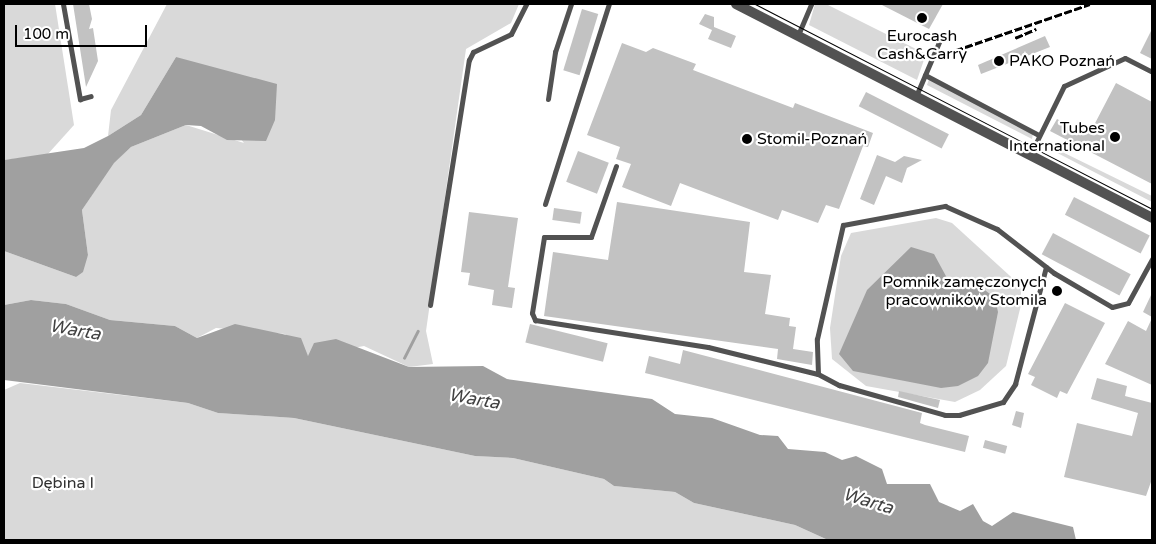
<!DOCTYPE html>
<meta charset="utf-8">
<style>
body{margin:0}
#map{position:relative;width:1156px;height:544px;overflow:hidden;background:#fff;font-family:"Varela Round",sans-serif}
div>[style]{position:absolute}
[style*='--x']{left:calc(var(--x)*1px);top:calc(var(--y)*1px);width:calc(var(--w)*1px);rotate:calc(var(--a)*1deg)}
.green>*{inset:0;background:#d9d9d9}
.water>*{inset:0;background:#a0a0a0}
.stream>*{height:2.5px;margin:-1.25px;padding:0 1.25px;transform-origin:1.25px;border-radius:1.25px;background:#a0a0a0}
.building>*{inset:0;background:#c2c2c2;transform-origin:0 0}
.service>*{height:5px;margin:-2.5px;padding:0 2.5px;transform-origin:2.5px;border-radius:2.5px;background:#525252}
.tertiary>*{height:10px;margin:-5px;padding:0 5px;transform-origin:5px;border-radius:5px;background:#525252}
.tram>*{height:1px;margin:-0.5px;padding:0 0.5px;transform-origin:0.5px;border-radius:0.5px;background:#000}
.rail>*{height:2.5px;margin-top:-1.25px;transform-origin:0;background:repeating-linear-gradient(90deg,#000 0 8px,transparent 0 10.5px)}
.dots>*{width:14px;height:14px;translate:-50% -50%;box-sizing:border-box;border:2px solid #fff;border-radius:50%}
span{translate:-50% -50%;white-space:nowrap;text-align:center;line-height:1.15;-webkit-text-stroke:4.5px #fff;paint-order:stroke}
.poi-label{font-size:16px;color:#000}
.left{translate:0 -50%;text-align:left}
.right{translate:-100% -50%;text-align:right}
.park-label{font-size:16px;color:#303030}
.water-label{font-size:18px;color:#414141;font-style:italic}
.frame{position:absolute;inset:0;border:5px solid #000;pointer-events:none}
.scale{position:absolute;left:15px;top:25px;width:132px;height:22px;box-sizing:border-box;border:2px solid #000;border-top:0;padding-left:6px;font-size:15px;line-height:18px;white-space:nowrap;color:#000;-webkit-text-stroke:4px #fff;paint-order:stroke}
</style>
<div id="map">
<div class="green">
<i style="clip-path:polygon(4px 4px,55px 4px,74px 125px,47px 155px,4px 160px)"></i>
<i style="clip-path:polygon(167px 4px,519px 4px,511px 23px,466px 49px,426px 331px,433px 364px,409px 367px,364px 346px,308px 356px,285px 334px,266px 332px,216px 328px,197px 338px,175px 326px,110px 320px,66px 304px,31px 300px,4px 305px,4px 251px,76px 277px,88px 255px,82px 210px,113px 163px,131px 147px,186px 125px,244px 143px,176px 57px,141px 115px,108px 136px,111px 110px)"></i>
<i style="clip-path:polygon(815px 4px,826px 4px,926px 54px,917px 80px,809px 25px)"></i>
<i style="clip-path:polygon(929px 79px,1033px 134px,1032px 139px,927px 85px)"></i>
<i style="clip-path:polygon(1044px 143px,1152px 196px,1152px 202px,1040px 144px)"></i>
<i style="clip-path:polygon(936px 218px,952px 223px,1021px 286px,1021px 305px,1006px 366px,980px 390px,955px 402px,866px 386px,832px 359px,830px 328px,841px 256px,851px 233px)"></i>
<i style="clip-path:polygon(20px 383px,188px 403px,218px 413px,294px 418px,475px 456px,513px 458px,604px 479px,614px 486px,675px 492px,694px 503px,795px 525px,828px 540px,4px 540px,4px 390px)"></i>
</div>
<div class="water">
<i style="clip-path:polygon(176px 57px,277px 84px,275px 120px,266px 141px,227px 140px,201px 126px,186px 125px,131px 147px,114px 163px,82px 210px,88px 255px,83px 272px,76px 277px,4px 251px,4px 160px,84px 148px,108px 136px,141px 115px)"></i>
<i style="clip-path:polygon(911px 247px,934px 254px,947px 278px,976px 283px,995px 298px,998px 312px,988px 363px,978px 376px,958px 386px,941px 388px,853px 371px,839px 354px,867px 290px)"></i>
<i style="clip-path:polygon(31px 300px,66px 304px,110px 320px,175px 326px,197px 338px,235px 324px,301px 338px,308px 356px,314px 343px,336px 339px,409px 367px,483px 366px,507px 379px,652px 399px,675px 414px,712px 418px,760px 435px,778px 436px,788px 449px,825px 452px,842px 460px,856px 456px,882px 469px,887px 484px,930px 484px,939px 502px,960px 511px,973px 504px,983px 521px,992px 526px,1013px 512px,1073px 527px,1076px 540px,828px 540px,795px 525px,694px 503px,675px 492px,614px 486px,604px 479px,513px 458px,475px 456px,294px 418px,218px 413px,188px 403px,4px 380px,4px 305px)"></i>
</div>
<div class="stream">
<i style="--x:404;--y:358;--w:30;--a:-63"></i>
</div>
<div class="building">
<i style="clip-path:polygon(73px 4px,89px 4px,92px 19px,89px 29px,93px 28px,98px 61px,86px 87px)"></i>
<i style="clip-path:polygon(880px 4px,943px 4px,929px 29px)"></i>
<i style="left:582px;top:9px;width:17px;height:64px;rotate:17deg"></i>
<i style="clip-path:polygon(705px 14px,714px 17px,714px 27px,736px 36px,731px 48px,708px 39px,712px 30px,699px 24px)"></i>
<i style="clip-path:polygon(1152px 29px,1152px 59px,1140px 53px)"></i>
<i style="clip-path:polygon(1045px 36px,1050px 47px,981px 74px,978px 65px)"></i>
<i style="clip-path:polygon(622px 43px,646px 52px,653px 48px,696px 64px,693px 70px,793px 108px,795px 103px,873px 133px,868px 147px,863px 146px,839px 209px,826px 205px,818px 223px,782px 210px,778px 220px,680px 183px,671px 206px,622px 187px,631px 164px,616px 159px,620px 147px,587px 135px)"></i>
<i style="clip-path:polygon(1116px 83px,1152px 102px,1152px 184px,1050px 131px,1057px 119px,1080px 131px,1084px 124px,1092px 129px)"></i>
<i style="left:866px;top:92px;width:93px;height:16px;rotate:27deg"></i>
<i style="left:578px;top:151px;width:33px;height:33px;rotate:21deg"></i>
<i style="clip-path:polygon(877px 155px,895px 162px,904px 156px,922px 160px,907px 168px,902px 183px,886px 176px,874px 205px,860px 199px)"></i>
<i style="left:1074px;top:197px;width:85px;height:20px;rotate:27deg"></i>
<i style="clip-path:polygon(617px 202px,750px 222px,744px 272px,771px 275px,765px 314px,790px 318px,789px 326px,796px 327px,793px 349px,813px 352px,812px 365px,777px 359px,778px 349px,544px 316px,553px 252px,608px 260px)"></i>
<i style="left:554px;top:208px;width:28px;height:12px;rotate:8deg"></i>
<i style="clip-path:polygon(469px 212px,518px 218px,508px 287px,515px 288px,512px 308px,492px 305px,494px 290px,468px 285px,470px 273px,461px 272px)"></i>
<i style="left:1053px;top:233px;width:88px;height:24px;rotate:28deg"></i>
<i style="clip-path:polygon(1152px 293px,1152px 317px,1143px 312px)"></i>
<i style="clip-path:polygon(1065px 303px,1105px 323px,1067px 394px,1060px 391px,1057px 398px,1031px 385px,1035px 377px,1028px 374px)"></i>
<i style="clip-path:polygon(1152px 318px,1152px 385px,1105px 364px,1128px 321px,1146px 331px)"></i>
<i style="left:530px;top:324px;width:80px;height:19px;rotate:14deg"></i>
<i style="clip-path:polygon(683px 350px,922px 413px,920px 423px,925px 425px,969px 436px,965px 452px,645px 373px,649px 356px,680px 364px)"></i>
<i style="clip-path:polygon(1097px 378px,1127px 386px,1125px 396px,1152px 403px,1152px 479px,1146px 496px,1064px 477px,1077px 423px,1132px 436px,1138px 413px,1091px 399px)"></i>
<i style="clip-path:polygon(899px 391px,940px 400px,938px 408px,898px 397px)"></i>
<i style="clip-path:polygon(1016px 411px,1024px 413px,1021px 428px,1012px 425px)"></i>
<i style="left:985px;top:440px;width:23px;height:8px;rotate:15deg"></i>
</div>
<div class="service">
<i style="--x:63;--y:4;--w:97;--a:79.9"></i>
<i style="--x:80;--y:99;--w:11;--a:-15"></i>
<i style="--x:798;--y:35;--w:34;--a:-67"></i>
<i style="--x:925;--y:75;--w:129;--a:27.8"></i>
<i style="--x:916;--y:96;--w:59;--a:-66.9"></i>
<i style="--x:548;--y:99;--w:48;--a:-81.5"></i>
<i style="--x:555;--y:52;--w:51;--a:-71.6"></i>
<i style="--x:1030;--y:155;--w:77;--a:-63.8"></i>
<i style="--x:1064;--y:86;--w:67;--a:-24.7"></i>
<i style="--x:1125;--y:58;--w:30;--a:27"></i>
<i style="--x:616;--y:166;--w:75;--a:109.4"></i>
<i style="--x:591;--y:237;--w:47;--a:180"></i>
<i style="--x:544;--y:237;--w:77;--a:99"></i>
<i style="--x:532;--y:313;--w:8;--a:67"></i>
<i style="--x:535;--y:320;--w:175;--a:8.9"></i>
<i style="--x:708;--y:347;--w:113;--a:13.8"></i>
<i style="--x:818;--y:374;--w:24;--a:28"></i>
<i style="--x:839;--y:385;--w:110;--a:15.8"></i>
<i style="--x:945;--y:415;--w:14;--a:0"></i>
<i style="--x:959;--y:415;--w:46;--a:-16.5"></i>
<i style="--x:1003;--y:402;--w:22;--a:-56"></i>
<i style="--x:1015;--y:384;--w:121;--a:-75.2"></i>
<i style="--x:545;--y:204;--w:210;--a:-72.3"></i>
<i style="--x:430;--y:305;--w:248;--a:-81"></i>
<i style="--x:469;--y:60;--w:9;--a:-63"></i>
<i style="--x:473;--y:52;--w:42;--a:-25.3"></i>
<i style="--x:511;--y:34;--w:34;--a:-63"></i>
<i style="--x:818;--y:374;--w:35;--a:-92"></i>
<i style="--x:817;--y:339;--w:117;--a:-77.2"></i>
<i style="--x:843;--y:225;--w:104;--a:-10.6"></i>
<i style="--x:945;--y:206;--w:57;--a:23.9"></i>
<i style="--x:997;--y:229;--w:72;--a:37.7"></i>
<i style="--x:1054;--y:273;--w:67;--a:30.4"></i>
<i style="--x:1112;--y:307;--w:16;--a:-14"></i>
<i style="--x:1128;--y:303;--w:50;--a:-61.4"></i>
</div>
<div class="tertiary">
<i style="--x:736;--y:4;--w:468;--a:27.2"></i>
</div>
<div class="tram">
<i style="--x:755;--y:4;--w:447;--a:27.3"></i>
</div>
<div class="rail">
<i style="--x:1015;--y:38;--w:23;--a:-23"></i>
<i style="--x:945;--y:54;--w:153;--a:-19"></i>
</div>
<div class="dots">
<i style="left:922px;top:18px;background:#000"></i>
<i style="left:999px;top:61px;background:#000"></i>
<i style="left:1115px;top:137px;background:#000"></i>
<i style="left:747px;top:139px;background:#000"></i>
<i style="left:1057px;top:291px;background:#000"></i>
</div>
<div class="poi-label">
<span style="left:922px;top:45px">Eurocash<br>Cash&amp;Carry</span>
<span class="left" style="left:1009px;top:61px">PAKO Poznań</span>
<span class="right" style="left:1105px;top:137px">Tubes<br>International</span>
<span class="left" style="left:757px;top:139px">Stomil-Poznań</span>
<span class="right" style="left:1047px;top:291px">Pomnik zamęczonych<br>pracowników Stomila</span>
</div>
<div class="park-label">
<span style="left:63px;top:483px">Dębina I</span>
</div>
<div class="water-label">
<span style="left:75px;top:330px;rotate:10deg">Warta</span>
<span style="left:474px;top:399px;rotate:10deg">Warta</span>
<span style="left:868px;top:501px;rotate:17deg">Warta</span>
</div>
<div class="frame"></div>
<div class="scale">100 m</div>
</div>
